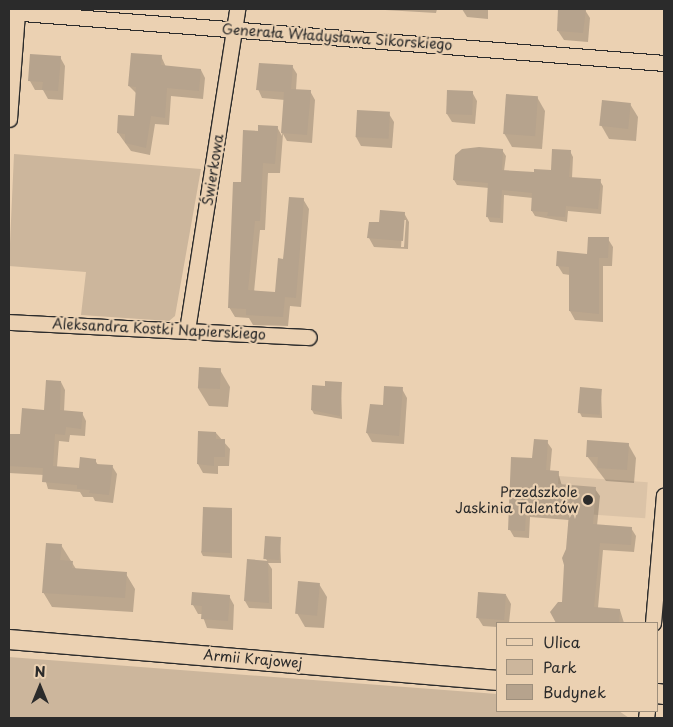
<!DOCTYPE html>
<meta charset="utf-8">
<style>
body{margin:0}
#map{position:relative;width:673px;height:727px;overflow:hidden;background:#ebd1b2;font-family:"Playpen Sans",sans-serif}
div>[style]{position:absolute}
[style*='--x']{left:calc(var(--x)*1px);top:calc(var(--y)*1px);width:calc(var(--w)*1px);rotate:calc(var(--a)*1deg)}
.built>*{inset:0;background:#dbc3a7;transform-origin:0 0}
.green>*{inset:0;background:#ccb69c}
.shadow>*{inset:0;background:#0003}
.building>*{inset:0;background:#b6a38d;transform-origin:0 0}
.roads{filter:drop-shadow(1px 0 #2b2b2b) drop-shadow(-1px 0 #2b2b2b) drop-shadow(0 1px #2b2b2b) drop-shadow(0 -1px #2b2b2b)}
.minor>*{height:15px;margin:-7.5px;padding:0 7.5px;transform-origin:7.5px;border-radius:7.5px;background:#ebd1b2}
.tertiary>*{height:19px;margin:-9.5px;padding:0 9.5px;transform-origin:9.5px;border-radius:9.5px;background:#ebd1b2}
.dots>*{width:14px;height:14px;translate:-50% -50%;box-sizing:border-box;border:2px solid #ebd1b2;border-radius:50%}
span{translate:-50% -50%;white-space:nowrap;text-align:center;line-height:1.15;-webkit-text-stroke:4.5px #ebd1b2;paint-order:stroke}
.street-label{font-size:14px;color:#2b2b2b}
.poi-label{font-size:14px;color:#2b2b2b}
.right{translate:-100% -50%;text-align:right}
.frame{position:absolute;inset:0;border:10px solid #2b2b2b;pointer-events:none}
.legend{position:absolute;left:496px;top:622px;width:162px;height:90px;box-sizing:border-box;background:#ebd1b2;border:1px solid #9e8f7c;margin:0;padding:6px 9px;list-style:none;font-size:15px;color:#2b2b2b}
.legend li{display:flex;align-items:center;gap:10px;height:25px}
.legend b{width:25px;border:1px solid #9e8f7c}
.north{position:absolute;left:15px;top:662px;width:50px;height:50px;-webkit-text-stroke:4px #ebd1b2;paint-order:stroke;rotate:0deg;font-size:14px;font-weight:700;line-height:20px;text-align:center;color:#2b2b2b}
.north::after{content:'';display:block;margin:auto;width:18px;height:22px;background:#2b2b2b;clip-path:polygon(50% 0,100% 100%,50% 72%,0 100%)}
</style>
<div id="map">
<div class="built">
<i style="left:530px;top:474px;width:118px;height:36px;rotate:4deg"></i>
</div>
<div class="green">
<i style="clip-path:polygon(14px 154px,201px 169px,175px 316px,169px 321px,81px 315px,86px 272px,9px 266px)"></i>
<i style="clip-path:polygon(9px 657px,497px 694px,497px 711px,619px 711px,629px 718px,9px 718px)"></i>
</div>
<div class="shadow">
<i style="clip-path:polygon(368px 9px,437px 9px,436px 13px)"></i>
<i style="clip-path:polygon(462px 9px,497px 9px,488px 10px,488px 19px,467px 17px)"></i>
<i style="clip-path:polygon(559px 9px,585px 10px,590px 18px,588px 42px,564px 40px,558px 31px)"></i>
<i style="clip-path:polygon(161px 56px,166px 67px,201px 70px,205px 78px,203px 99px,171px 96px,169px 125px,155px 124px,150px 155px,131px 151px,118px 133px,135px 117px,137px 94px,129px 86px)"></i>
<i style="clip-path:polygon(60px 57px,65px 66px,63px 100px,48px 99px,43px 90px,35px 90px,30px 81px)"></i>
<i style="clip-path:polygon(292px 66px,297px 74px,296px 90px,310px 91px,315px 100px,312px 143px,287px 141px,283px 134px,280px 173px,268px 173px,265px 230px,260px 230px,254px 292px,277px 293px,303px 199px,309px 209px,301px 307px,290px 306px,288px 326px,253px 325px,249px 318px,235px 317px,229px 307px,242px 184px,259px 132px,277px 127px,282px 136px,285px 100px,262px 98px,258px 89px)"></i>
<i style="clip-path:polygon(472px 92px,477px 101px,475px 124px,452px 122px,447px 114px)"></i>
<i style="clip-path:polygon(537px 97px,545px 111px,542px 149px,512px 147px,504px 133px)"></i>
<i style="clip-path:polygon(630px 104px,638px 117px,636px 141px,609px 139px,601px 125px)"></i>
<i style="clip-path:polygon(358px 111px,389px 114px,394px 122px,392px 148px,361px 146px,356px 137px)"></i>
<i style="clip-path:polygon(502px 150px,506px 156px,504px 171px,535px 174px,552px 172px,570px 151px,573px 157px,572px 178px,600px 181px,603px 186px,601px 214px,568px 211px,567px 222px,535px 216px,532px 211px,533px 198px,504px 195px,503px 223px,490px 222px,487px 216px,489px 188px,457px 185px,454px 180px)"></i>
<i style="clip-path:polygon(evenodd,404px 213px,409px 222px,408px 249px,374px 247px,369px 238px,380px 224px,404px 213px,403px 220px,406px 220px,404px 247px,401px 247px,403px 220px)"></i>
<i style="clip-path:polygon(608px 239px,613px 247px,612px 266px,603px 266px,603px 322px,575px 320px,570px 311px,570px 275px,563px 274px,558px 266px,588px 255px)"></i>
<i style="clip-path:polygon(220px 370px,230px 387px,228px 407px,209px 406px,198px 388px)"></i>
<i style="clip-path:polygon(61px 382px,65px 390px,64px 412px,82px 413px,86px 421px,85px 436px,70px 435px,69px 442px,59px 441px,57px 467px,80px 469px,95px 460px,98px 465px,112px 466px,117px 474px,113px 503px,95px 501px,93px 497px,83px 497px,80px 492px,48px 489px,44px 475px,9px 473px,9px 451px,45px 411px)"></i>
<i style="clip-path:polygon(341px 383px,342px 419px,314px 414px,312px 410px,326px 387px)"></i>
<i style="clip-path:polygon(402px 389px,407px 398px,404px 444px,372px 442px,367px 433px,384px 406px)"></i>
<i style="clip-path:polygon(601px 390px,602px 418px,582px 417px,580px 413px)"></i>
<i style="clip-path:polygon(216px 433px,230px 449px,229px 466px,218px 466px,218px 474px,203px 473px,198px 464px)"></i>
<i style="clip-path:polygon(547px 442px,552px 449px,550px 471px,558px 472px,562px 486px,595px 489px,600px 496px,597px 526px,631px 528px,636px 536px,634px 552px,603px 550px,598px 608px,620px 610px,624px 623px,559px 623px,556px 620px,563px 603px,569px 520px,530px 517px,529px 538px,514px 537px,510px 530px,533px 460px)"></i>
<i style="clip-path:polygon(628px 444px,636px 458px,634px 483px,606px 481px,587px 456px)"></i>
<i style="clip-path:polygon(232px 510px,232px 558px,203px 556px,201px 552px)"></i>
<i style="clip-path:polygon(280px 538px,281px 563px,268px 563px,272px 569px,272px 609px,249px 608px,245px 601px,268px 562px,266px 559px)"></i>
<i style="clip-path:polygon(61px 545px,76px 569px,126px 574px,135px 589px,133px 612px,52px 607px,43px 592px)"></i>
<i style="clip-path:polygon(319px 584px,327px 597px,324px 628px,305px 627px,297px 613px)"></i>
<i style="clip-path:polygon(506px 595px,511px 604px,509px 623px,497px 623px,497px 627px,483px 626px,478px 618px)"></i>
<i style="clip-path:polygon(229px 596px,234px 605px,233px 630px,207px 628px,202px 614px,198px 614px,193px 605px)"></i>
</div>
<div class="building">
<i style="clip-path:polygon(558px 9px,586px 9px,583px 33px,557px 31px)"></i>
<i style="clip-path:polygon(131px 53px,162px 55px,161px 65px,201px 69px,199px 91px,167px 88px,165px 118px,151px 116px,146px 148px,125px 143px,125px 134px,117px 133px,118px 115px,134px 116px,136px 87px,128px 86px)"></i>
<i style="clip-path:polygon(30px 54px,61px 56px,58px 91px,42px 90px,43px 82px,28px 81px)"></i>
<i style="clip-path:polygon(259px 63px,293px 65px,291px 89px,311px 90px,307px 135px,281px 133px,284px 92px,256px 90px)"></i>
<i style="left:447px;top:90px;width:26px;height:24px;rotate:2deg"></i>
<i style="left:506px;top:94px;width:32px;height:40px;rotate:4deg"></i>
<i style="left:602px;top:100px;width:29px;height:26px;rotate:6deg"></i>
<i style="left:357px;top:110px;width:33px;height:27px;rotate:3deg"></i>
<i style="clip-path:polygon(258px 125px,278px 126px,275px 164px,263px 163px,260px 221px,255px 221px,248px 290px,275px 292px,278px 258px,283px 259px,284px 250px,289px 197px,304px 198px,296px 298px,285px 297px,283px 317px,246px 315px,246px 309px,228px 308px,233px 182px,241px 182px,243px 130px,258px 131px)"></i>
<i style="clip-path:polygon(479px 147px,503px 149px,502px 170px,534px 172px,534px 169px,551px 170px,552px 149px,571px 150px,569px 177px,601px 179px,598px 209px,566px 206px,565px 217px,547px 216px,548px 212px,531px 211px,532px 193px,502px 190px,500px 218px,486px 217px,488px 183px,453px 180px,455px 155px,462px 149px)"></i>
<i style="clip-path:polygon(380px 210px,405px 212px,403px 241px,367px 238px,369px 222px,379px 222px)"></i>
<i style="clip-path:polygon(588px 237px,609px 237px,608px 258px,599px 258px,599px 314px,569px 311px,569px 267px,556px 266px,557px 251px,587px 254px)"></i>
<i style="left:199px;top:367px;width:22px;height:21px;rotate:3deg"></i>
<i style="clip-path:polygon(46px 380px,61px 381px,60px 410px,83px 412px,81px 429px,66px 427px,65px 435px,55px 434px,53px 466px,79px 468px,80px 457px,96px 459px,96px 464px,113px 465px,109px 495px,89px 493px,90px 490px,77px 489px,77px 485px,42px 482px,43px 468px,9px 466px,10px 434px,20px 434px,22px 408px,44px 410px)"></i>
<i style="clip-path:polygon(325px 381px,342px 382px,340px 416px,311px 410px,312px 385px,325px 386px)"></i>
<i style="clip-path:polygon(384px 386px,403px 387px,399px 436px,366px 433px,370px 404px,383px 405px)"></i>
<i style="left:580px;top:387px;width:22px;height:26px;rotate:5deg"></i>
<i style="clip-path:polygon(198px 431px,216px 432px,216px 439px,225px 439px,225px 457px,214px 457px,214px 466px,197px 464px)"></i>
<i style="clip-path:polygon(534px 439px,548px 440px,546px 470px,559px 471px,558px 484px,596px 487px,593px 524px,632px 527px,631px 545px,600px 543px,594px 607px,620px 609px,619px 623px,556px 623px,550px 612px,558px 602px,562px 602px,564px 565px,562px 558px,566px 549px,569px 513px,526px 510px,525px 531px,508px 530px,511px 457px,532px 458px)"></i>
<i style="clip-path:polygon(587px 440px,629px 443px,627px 470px,597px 468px,598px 457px,586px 457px)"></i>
<i style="left:203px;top:507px;width:29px;height:45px;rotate:2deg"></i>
<i style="left:265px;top:536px;width:16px;height:23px;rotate:4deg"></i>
<i style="clip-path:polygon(46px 543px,62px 544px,60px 560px,73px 561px,72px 568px,127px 572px,125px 598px,42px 593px)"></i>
<i style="clip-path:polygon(247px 559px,268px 561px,269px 603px,244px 601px)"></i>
<i style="left:298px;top:581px;width:22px;height:33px;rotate:5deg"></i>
<i style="clip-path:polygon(192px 592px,230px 595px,228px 621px,201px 619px,202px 606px,191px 605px)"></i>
<i style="left:478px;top:592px;width:28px;height:26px;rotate:4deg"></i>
</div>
<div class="roads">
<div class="minor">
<i style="--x:9;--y:12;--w:657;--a:4.45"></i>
<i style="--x:9;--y:119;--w:107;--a:-85.7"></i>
<i style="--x:9;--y:322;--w:300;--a:2.9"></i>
<i style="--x:187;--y:330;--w:325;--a:-81.1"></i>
<i style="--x:653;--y:623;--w:128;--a:-85.1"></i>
<i style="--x:646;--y:718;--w:7;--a:-82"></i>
</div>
<div class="tertiary">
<i style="--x:9;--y:639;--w:490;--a:4.8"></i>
<i style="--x:657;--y:693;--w:7;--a:8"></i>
</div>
</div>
<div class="dots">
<i style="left:588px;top:500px;background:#2b2b2b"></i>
</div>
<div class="street-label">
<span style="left:337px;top:37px;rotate:4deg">Generała Władysława Sikorskiego</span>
<span style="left:213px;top:170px;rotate:-81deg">Świerkowa</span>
<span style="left:159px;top:329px;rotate:3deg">Aleksandra Kostki Napierskiego</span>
<span style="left:253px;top:659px;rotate:5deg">Armii Krajowej</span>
</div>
<div class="poi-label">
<span class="right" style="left:578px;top:500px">Przedszkole<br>Jaskinia Talentów</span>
</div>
<div class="frame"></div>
<ul class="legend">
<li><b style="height:6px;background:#ebd1b2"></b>Ulica</li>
<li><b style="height:14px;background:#ccb69c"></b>Park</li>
<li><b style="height:14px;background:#b6a38d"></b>Budynek</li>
</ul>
<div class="north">N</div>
</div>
